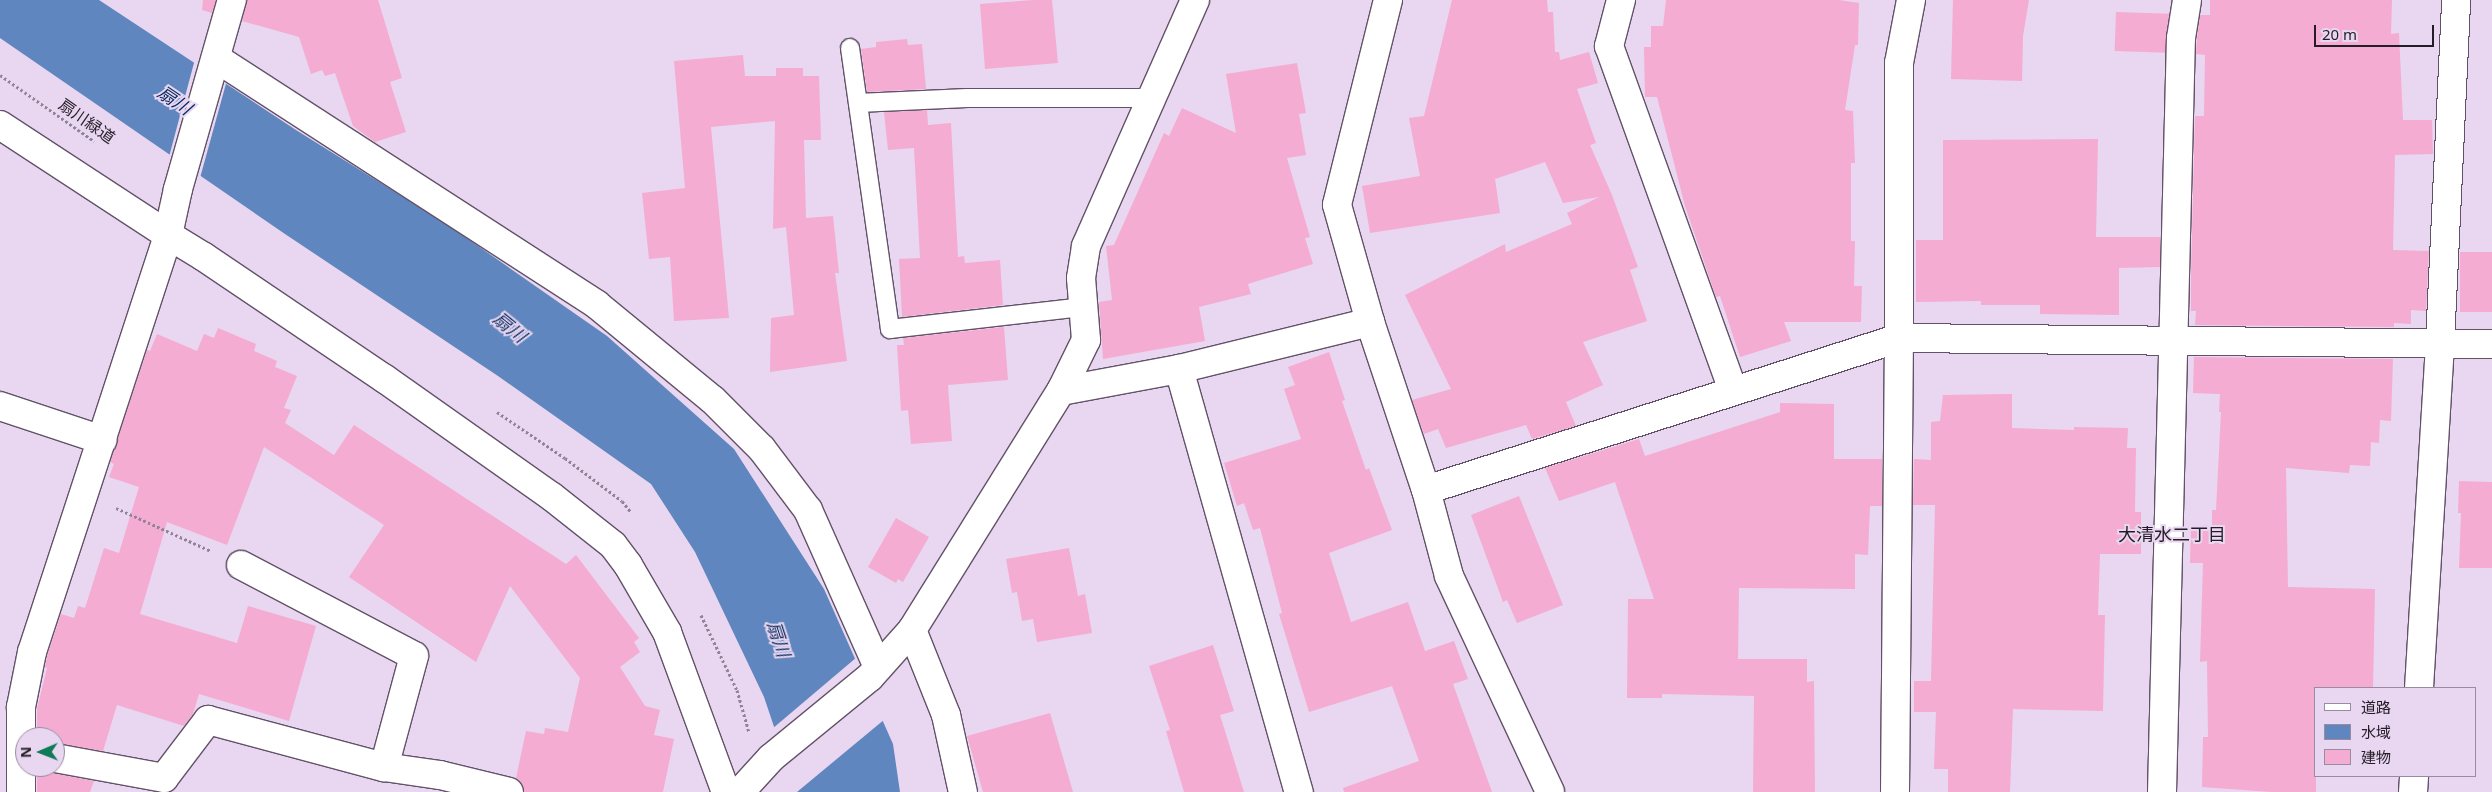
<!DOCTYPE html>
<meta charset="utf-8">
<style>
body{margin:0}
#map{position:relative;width:2492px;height:792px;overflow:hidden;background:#e9d6f0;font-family:"Noto Sans","Noto Sans JP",sans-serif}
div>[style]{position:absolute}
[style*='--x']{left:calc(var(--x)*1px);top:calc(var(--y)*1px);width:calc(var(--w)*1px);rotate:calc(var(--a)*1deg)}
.water>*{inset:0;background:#5f86bf}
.pier>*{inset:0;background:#e9d6f0}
.building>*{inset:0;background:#f4acd2;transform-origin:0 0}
.path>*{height:3px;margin-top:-1.5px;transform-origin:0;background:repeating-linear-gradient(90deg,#908396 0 2.5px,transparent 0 5px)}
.roads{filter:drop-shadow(1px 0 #625268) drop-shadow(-1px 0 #625268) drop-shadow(0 1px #625268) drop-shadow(0 -1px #625268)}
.lane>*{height:18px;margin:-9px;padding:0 9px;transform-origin:9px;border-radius:9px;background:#fff}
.street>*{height:28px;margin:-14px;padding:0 14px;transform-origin:14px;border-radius:14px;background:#fff}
span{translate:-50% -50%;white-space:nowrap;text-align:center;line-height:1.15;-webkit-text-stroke:4px #e9d6f0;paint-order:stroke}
.street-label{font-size:16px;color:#241d27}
.water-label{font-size:18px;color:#032a5e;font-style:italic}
.neighbourhood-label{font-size:18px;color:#241d27}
.legend{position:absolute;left:2314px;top:687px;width:162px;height:90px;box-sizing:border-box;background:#e9d6f0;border:1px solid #9a8ca0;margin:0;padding:6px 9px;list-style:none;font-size:15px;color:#241d27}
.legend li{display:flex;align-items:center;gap:10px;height:25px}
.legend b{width:25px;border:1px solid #9a8ca0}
.north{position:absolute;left:15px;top:727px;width:50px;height:50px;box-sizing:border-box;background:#e9d6f0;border:1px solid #9a8ca0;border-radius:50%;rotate:269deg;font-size:14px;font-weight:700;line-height:20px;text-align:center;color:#241d27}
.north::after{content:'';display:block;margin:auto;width:18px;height:22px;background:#107c57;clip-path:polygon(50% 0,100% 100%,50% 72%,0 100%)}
.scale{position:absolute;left:2314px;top:25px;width:120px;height:22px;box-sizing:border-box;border:2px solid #241d27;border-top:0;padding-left:6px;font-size:15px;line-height:18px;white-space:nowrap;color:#241d27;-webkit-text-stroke:4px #e9d6f0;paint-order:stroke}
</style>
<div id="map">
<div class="water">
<i style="clip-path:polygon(0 0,99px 0,296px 130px,448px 225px,607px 336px,734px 449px,824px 589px,893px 744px,900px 792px,796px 792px,764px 697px,695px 552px,651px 484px,498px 376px,285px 234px,0 38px)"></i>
</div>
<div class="pier">
<i style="clip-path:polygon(195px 59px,227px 80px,200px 178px,169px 157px)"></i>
<i style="clip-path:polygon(857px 657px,885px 719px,797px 792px,793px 792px,772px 729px)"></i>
</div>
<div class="building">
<i style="clip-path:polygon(203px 0,216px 0,212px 13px,202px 10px)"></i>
<i style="clip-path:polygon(247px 0,378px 0,402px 78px,390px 82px,406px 132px,375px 142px,353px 126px,335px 73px,325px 76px,322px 70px,311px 74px,299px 37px,242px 21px)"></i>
<i style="clip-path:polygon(1034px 0,1052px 0,1058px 63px,985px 69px,980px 4px)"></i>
<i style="clip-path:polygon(1452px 0,1547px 0,1548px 12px,1553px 12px,1555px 52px,1559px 52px,1560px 60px,1589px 52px,1598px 83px,1577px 89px,1596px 143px,1590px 145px,1612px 195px,1638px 267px,1630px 270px,1647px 321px,1583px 342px,1603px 385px,1566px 402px,1576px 426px,1532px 439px,1526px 425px,1446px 448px,1438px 429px,1424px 434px,1412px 400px,1451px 389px,1405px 295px,1505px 244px,1506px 252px,1572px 224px,1567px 213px,1599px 197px,1563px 203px,1545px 162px,1495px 179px,1500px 213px,1370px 233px,1362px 186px,1420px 176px,1409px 118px,1424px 116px)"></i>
<i style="clip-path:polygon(1666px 0,1839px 0,1859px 3px,1858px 45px,1855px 45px,1845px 110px,1853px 111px,1855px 163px,1851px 163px,1851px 241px,1855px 241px,1854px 286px,1862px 286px,1861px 322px,1784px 322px,1791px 341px,1740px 357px,1720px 296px,1716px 297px,1685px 206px,1657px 97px,1645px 97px,1644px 47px,1651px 47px,1651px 26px,1663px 26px)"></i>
<i style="clip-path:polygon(1953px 0,2029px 0,2023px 36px,2022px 81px,1951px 79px)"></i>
<i style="clip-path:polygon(2210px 0,2392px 0,2391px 34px,2399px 33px,2403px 120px,2432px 120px,2433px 154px,2395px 155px,2393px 250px,2429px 251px,2426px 311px,2411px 310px,2411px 324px,2394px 323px,2394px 327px,2195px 325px,2196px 311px,2191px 311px,2191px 275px,2195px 116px,2204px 116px,2205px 55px,2196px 54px,2197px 39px,2200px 15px,2210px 15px)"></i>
<i style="left:2116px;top:12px;width:53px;height:39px;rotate:2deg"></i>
<i style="clip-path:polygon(907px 39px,908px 45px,922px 44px,926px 89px,867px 92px,861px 49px,876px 47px,876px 42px)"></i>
<i style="clip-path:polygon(743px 55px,745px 76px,776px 76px,776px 68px,803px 68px,803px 76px,819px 76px,821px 140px,804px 140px,806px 218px,833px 216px,839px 273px,835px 273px,847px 361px,770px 372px,771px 318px,794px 315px,786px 227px,773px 229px,775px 121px,711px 127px,729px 318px,674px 321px,670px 257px,649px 259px,642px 193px,685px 188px,674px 61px)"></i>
<i style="clip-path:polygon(1297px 63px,1306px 113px,1299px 114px,1306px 155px,1287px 158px,1310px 237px,1305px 238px,1313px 264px,1248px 284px,1251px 294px,1199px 307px,1205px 341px,1103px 359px,1099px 302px,1112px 300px,1106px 246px,1114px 245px,1164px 133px,1169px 136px,1182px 108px,1236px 133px,1226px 74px)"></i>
<i style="clip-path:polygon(927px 110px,928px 125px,951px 123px,958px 257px,964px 256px,965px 263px,1000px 260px,1003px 305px,902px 317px,899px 259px,920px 258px,914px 148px,888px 150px,884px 112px)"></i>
<i style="clip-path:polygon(2098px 139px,2096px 237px,2160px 237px,2160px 267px,2119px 268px,2119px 315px,2040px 314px,2040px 305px,1981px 305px,1981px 301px,1916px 302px,1916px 240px,1943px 240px,1943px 140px)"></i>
<i style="left:2460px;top:252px;width:32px;height:60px"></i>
<i style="clip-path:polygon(1004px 327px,1008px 380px,948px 385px,952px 441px,911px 444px,908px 410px,901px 411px,897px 345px,904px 345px,903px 338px)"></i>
<i style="clip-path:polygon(218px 328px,256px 344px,254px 351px,277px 361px,275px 367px,297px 376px,284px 408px,291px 410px,285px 423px,334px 455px,354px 425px,566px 564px,576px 555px,639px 638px,634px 642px,640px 652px,620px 667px,645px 706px,660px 710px,654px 735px,674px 739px,663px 792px,524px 792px,520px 781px,516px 778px,526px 731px,544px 734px,545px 728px,568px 732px,580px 678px,510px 586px,476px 662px,349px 577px,384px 525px,264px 447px,227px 545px,167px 522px,140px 614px,237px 643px,248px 606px,316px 626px,289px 721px,199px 694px,193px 714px,184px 726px,117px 705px,103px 751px,55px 743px,55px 737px,37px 737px,37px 709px,47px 668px,45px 667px,47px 656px,61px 614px,74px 618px,78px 606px,85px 608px,104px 548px,119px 553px,139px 487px,109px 477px,114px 464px,110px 462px,147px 350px,150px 351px,157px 334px,197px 351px,204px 334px,214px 338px)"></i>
<i style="clip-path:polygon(1329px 352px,1345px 400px,1342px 401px,1366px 470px,1369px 468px,1392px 530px,1329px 553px,1351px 622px,1408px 602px,1425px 651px,1454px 641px,1468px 679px,1453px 684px,1492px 792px,1344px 792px,1343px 788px,1419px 761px,1392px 686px,1309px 712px,1279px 614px,1282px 613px,1260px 528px,1253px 530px,1244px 503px,1237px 506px,1224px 463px,1301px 439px,1284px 389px,1295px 385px,1288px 367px)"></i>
<i style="clip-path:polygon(2194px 357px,2393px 359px,2391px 421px,2380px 420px,2379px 443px,2371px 442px,2370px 466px,2350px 465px,2349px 473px,2286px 468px,2288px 587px,2375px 589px,2373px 688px,2316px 688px,2316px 792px,2271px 792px,2202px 787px,2203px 737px,2208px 737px,2207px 661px,2200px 662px,2203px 563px,2190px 563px,2191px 526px,2212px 525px,2212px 510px,2216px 510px,2221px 412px,2219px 412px,2220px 394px,2193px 393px)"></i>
<i style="clip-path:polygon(2012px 394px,2012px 428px,2074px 430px,2074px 427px,2128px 428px,2127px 448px,2136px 448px,2135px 512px,2141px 512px,2141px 554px,2100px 554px,2098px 615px,2105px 615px,2103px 711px,2013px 709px,2010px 792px,1948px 792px,1948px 769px,1934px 769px,1936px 712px,1914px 712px,1914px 681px,1931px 681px,1935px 505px,1913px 505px,1914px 459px,1931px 460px,1931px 422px,1940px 421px,1943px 395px)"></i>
<i style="clip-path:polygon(1780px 403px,1834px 404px,1834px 459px,1882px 459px,1882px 506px,1870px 506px,1868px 555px,1855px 554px,1855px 589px,1739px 588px,1738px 659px,1807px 659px,1807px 682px,1814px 681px,1815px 792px,1753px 792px,1754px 696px,1662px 694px,1662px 698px,1627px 698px,1628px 599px,1654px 599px,1615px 482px,1559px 501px,1545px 468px,1639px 439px,1645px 456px,1780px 412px)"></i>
<i style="clip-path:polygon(2459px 481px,2492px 482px,2492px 568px,2459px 568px,2461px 513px,2458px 513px)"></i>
<i style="clip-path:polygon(1519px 496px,1563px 605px,1517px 623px,1507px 600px,1503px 602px,1471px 515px)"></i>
<i style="clip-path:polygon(896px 518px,929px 537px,903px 582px,898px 579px,896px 583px,868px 567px)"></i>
<i style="clip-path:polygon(1069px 548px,1078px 596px,1085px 594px,1092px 633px,1037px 642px,1033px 619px,1022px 621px,1017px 592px,1012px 593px,1006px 559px)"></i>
<i style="clip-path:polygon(1213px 645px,1234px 711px,1220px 715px,1244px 792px,1184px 792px,1166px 731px,1170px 730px,1149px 666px)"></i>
<i style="clip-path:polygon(1050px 713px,1073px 792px,983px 792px,967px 736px)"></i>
<i style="clip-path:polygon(37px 767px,43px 767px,52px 773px,94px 781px,90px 792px,37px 792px)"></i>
</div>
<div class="path">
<i style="--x:0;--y:75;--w:115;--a:35.1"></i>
<i style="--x:497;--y:412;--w:82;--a:34.1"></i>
<i style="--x:565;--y:458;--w:71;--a:37"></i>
<i style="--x:622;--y:501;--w:13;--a:51"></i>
<i style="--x:116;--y:508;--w:104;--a:24.4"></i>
<i style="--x:701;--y:615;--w:83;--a:64.4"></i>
<i style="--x:737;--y:690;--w:44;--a:74.1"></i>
</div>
<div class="roads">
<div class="lane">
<i style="--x:850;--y:48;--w:284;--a:81.9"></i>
<i style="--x:890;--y:329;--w:195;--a:-6.5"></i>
<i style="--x:858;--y:103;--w:109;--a:-2.6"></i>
<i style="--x:967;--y:98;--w:185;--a:0"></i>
</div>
<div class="street">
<i style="--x:1388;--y:0;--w:211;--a:104"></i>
<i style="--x:1337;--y:205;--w:122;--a:74.2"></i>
<i style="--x:1370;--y:322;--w:177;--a:71.6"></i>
<i style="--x:1426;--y:490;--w:89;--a:75"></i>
<i style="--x:1449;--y:576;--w:238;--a:64.9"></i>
<i style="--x:1621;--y:0;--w:48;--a:104.6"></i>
<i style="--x:1609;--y:46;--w:366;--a:70.2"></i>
<i style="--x:216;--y:58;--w:453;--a:32.9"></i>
<i style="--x:596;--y:304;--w:151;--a:39.4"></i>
<i style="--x:713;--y:400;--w:69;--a:45"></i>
<i style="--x:762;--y:449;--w:76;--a:53"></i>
<i style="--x:808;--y:510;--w:172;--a:66"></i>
<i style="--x:0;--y:125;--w:201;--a:33.2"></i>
<i style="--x:168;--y:235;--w:42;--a:31.4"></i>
<i style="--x:204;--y:257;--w:218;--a:34"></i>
<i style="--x:385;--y:379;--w:203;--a:35.2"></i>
<i style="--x:551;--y:496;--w:79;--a:38.3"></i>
<i style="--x:613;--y:545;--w:25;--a:53"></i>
<i style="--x:628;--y:565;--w:78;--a:59.8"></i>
<i style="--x:667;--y:632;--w:171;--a:69.8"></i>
<i style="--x:1179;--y:369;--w:440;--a:74.2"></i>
<i style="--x:1061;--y:391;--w:120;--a:-10.6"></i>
<i style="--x:1179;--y:369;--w:197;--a:-13.8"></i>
<i style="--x:0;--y:406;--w:108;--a:18.4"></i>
<i style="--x:1426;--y:490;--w:497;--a:-17.8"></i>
<i style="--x:1899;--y:338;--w:593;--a:0.58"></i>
<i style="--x:241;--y:565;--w:195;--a:27.7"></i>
<i style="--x:414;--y:656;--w:115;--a:105.1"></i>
<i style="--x:912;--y:630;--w:92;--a:68.2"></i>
<i style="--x:946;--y:715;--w:79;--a:77.6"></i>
<i style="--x:2419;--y:688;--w:346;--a:-86.5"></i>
<i style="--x:2440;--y:343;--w:343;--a:-87.3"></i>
<i style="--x:55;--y:758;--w:111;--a:10.4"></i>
<i style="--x:164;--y:778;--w:73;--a:-52.8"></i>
<i style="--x:208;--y:720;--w:182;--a:15"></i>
<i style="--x:384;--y:767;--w:57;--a:8.1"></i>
<i style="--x:440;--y:775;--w:71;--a:13.8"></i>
<i style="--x:21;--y:792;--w:85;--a:-90"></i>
<i style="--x:21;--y:707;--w:56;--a:-78.7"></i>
<i style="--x:32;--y:652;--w:439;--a:-71.9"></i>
<i style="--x:168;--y:235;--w:47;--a:-77.7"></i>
<i style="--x:178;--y:189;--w:197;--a:-74.1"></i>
<i style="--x:740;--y:792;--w:46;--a:-47.6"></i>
<i style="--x:771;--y:758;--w:128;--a:-39.3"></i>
<i style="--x:870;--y:677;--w:63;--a:-48.2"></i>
<i style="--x:912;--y:630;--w:282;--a:-58.1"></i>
<i style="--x:1061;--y:391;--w:57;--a:-63.9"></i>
<i style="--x:1086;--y:340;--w:62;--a:-94.6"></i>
<i style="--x:1081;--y:278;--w:32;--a:-81"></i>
<i style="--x:1086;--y:246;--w:269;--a:-66.1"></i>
<i style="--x:1895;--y:792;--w:454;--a:-89.5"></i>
<i style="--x:1899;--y:338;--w:275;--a:-90"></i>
<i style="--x:1899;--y:63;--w:64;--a:-79.2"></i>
<i style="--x:2162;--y:792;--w:754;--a:-88.56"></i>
<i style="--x:2181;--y:38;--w:38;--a:-81"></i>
<i style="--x:2413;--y:792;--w:16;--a:-86"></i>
</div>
</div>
<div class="street-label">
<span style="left:87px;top:121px;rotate:35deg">扇川緑道</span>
</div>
<div class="water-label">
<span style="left:175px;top:100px;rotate:34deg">扇川</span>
<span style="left:510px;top:327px;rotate:39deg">扇川</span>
<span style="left:779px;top:639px;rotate:72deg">扇川</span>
</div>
<div class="neighbourhood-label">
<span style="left:2172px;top:534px">大清水二丁目</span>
</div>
<ul class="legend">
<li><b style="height:6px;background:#fff"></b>道路</li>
<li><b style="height:14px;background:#5f86bf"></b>水域</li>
<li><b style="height:14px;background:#f4acd2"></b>建物</li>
</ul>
<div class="north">N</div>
<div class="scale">20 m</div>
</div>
